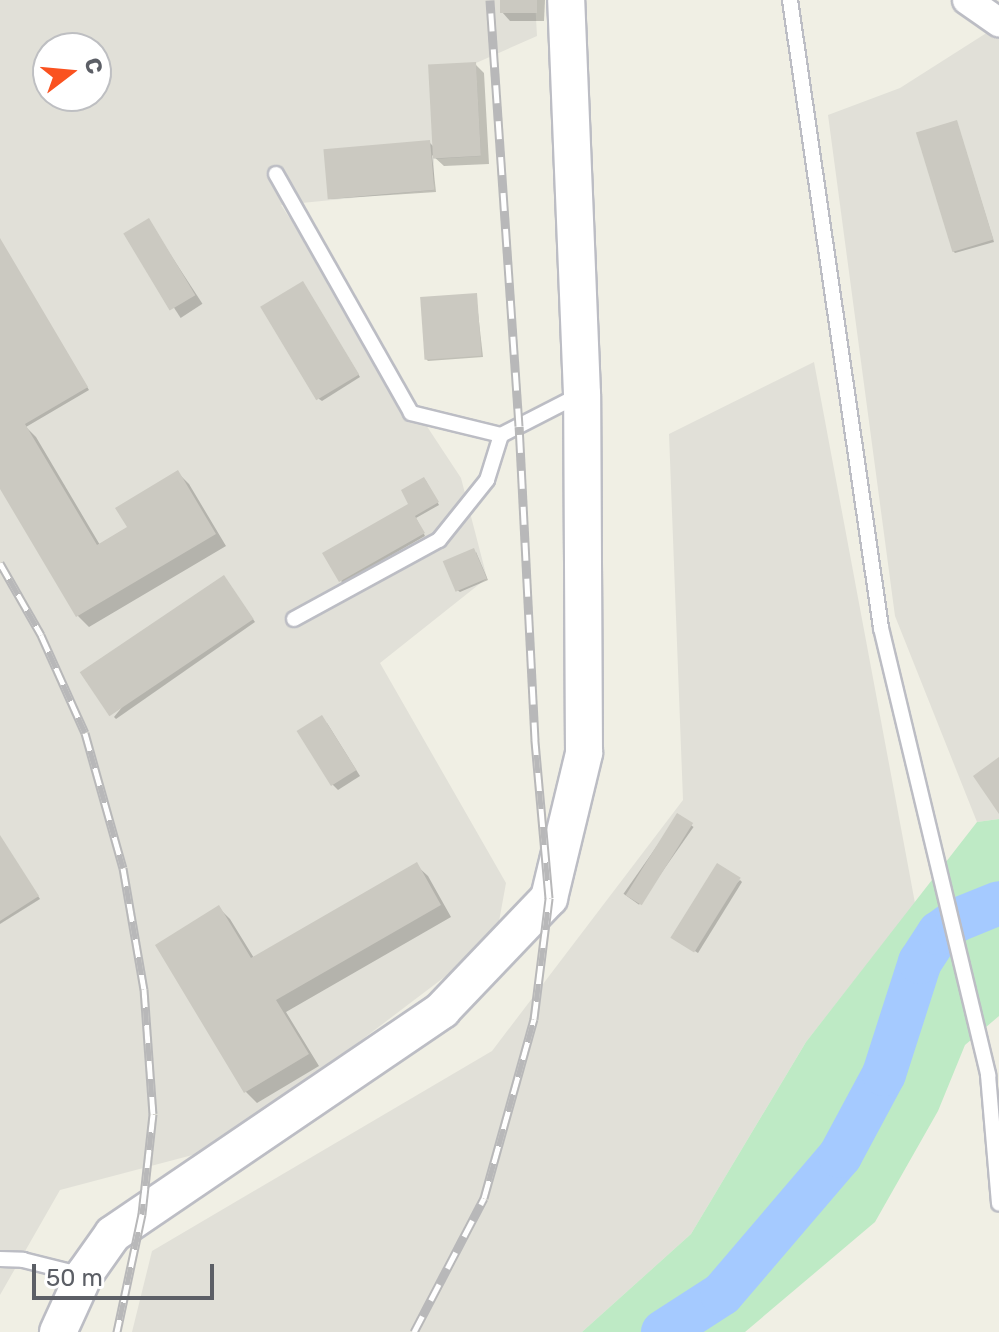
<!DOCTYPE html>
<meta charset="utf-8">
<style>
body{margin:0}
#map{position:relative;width:999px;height:1332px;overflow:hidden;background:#f0efe4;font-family:Rubik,sans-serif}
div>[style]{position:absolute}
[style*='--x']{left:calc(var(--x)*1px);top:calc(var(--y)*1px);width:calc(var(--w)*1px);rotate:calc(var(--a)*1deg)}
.industrial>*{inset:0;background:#e1e0d8}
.green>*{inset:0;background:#beeac5}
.shadow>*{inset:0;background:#0003;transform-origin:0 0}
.river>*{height:44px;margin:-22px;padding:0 22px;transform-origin:22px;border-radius:22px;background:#a5caff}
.building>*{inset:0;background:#cbc9c1;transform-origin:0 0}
.roads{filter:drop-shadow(2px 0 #bcbdc4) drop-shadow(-2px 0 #bcbdc4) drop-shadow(0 2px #bcbdc4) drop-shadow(0 -2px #bcbdc4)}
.service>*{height:14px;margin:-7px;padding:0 7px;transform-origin:7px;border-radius:7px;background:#fff}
.minor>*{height:28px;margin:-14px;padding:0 14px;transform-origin:14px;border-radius:14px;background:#fff}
.tertiary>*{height:36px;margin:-18px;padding:0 18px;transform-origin:18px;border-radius:18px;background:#fff}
.rail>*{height:9px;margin-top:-4.5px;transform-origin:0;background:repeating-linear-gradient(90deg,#fff 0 18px,#b8b8b9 0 36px);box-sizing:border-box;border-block:2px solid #b8b8b9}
span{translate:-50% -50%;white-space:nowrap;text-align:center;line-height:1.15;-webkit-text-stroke:8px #fff;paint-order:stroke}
.north{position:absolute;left:32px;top:32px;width:80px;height:80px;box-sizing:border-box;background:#fff;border:2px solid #bebfc2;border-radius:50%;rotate:74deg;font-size:22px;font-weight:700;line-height:32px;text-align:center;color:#5c5f66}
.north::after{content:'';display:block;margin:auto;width:28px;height:36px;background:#fa5220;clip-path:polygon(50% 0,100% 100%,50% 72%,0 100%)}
.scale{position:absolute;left:32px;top:1264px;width:182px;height:36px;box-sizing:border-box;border:4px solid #5c5f66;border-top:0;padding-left:10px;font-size:24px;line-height:28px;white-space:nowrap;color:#5c5f66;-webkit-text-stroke:6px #fff;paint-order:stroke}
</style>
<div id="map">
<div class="industrial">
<i style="clip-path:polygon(evenodd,0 0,535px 0,537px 36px,476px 63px,481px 156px,434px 159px,434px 190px,281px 205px,461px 478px,487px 578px,380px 663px,506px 883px,496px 938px,219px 1148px,60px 1190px,0 1295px,0 0,48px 48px,96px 48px,96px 96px,48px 96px,48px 48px)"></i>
<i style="clip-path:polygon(999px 25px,999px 819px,977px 822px,895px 616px,828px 115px,900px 88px)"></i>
<i style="clip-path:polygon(814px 362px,915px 903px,806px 1042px,691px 1234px,582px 1332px,132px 1332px,152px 1251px,492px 1051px,683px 800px,669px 434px)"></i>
</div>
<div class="green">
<i style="clip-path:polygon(999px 819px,999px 1016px,965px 1045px,938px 1111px,875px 1222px,745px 1332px,582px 1332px,691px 1234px,806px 1042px,977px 822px)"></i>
</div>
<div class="shadow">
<i style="clip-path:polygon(502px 0,545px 0,544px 21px,510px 21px,502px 12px)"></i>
<i style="clip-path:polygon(475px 64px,484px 73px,489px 164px,444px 166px,432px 155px,436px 192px,329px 199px,429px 142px,435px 148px)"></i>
<i style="clip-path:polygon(957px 123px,994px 242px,955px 253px,953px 251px)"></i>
<i style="left:148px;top:220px;width:100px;height:26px;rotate:57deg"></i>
<i style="clip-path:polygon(0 240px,89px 390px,26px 427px,36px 437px,100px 545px,129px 528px,178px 473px,189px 484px,226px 546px,89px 627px,78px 616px,0 485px)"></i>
<i style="clip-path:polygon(304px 285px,360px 377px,322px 401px,319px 399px)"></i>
<i style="clip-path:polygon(476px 295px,483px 357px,428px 361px,426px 359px)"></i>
<i style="clip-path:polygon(426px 481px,439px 505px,416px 518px,425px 536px,343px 583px,341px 581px,411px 505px)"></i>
<i style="clip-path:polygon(476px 552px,488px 580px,460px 592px,457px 590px)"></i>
<i style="clip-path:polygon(226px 580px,255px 622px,116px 719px,114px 717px)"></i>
<i style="clip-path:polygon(327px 723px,360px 776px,338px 790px,332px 784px)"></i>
<i style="left:678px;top:816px;width:19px;height:95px;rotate:35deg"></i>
<i style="clip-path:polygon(0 837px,40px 899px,0 924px)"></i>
<i style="clip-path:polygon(416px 865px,428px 876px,451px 917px,286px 1012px,319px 1066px,257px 1103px,246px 1092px,157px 945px,219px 908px,230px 919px,254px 958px)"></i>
<i style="clip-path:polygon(740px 880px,742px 882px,698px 953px,676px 939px)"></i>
</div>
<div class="river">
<i style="--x:663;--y:1332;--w:70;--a:-32.8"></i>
<i style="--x:722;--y:1294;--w:182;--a:-49.5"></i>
<i style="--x:840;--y:1156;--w:93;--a:-61.8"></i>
<i style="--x:884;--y:1074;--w:118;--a:-72.2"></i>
<i style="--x:920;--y:962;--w:35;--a:-57"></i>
<i style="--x:939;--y:933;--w:22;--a:-36"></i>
<i style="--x:957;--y:920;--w:45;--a:-22"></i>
</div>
<div class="building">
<i style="left:500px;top:0;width:37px;height:13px"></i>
<i style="left:476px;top:62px;width:94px;height:48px;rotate:87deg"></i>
<i style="left:957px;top:120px;width:125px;height:43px;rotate:73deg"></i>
<i style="left:430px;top:140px;width:50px;height:107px;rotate:85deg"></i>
<i style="left:149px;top:218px;width:90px;height:30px;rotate:59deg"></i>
<i style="clip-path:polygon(0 238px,88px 387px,25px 424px,97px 545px,127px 527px,115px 508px,178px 470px,216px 534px,76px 617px,0 489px)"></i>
<i style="left:303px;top:281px;width:109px;height:50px;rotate:59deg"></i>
<i style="left:477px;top:293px;width:63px;height:57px;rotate:86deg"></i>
<i style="clip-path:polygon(424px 477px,439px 502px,415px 516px,425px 533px,339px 582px,322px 553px,408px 504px,401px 490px)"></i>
<i style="left:474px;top:548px;width:33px;height:34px;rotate:67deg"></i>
<i style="left:224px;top:575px;width:53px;height:174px;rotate:56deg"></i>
<i style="left:322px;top:715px;width:65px;height:30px;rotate:58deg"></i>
<i style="clip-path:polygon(999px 757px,999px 814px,973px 776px)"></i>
<i style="left:677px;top:813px;width:19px;height:97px;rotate:32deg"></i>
<i style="clip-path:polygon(0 835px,39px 896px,0 921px)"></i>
<i style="clip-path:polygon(417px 862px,441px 905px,276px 1000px,309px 1054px,244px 1093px,155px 945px,219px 905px,251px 958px)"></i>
<i style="left:717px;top:863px;width:28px;height:88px;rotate:32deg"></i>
</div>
<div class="roads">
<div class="service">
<i style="--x:790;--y:0;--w:635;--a:81.75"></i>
<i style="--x:881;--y:628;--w:460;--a:76.5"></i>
<i style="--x:988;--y:1075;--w:129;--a:85.1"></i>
<i style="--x:276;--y:174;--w:274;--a:60.5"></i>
<i style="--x:411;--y:413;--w:93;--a:13.7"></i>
<i style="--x:294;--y:619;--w:165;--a:-28.6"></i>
<i style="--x:439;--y:540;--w:77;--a:-51.3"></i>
<i style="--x:487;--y:480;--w:47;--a:-72.7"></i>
<i style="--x:501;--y:435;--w:90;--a:-27.1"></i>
<i style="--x:0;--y:1259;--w:23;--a:2"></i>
<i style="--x:23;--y:1260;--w:62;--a:14"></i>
</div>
<div class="minor">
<i style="--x:967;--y:0;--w:39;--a:35"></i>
</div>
<div class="tertiary">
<i style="--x:58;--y:1332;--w:63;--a:-65.5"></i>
<i style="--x:84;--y:1275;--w:50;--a:-54.7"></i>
<i style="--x:113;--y:1234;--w:398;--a:-34.2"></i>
<i style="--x:442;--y:1010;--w:155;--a:-46.3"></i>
<i style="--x:549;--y:898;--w:149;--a:-76.4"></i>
<i style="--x:584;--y:753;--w:359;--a:-90.3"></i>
<i style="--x:582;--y:394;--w:394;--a:-92.3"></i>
</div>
</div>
<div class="rail">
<i style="--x:0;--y:563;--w:83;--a:60.3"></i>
<i style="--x:41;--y:635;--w:107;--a:65.8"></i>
<i style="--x:85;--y:733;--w:140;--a:74.3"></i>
<i style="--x:123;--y:868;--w:123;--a:80.2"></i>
<i style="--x:144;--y:989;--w:125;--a:85.9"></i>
<i style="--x:153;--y:1114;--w:101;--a:96.3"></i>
<i style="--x:142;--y:1214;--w:121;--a:102"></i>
<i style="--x:414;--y:1332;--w:151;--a:-62.4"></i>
<i style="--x:484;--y:1198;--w:186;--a:-74.4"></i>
<i style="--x:534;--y:1019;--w:122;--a:-82.9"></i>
<i style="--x:549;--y:898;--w:159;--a:-95.1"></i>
<i style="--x:535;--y:740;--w:314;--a:-92.9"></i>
<i style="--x:519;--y:426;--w:427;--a:-93.9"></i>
</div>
<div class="north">С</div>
<div class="scale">50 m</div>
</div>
